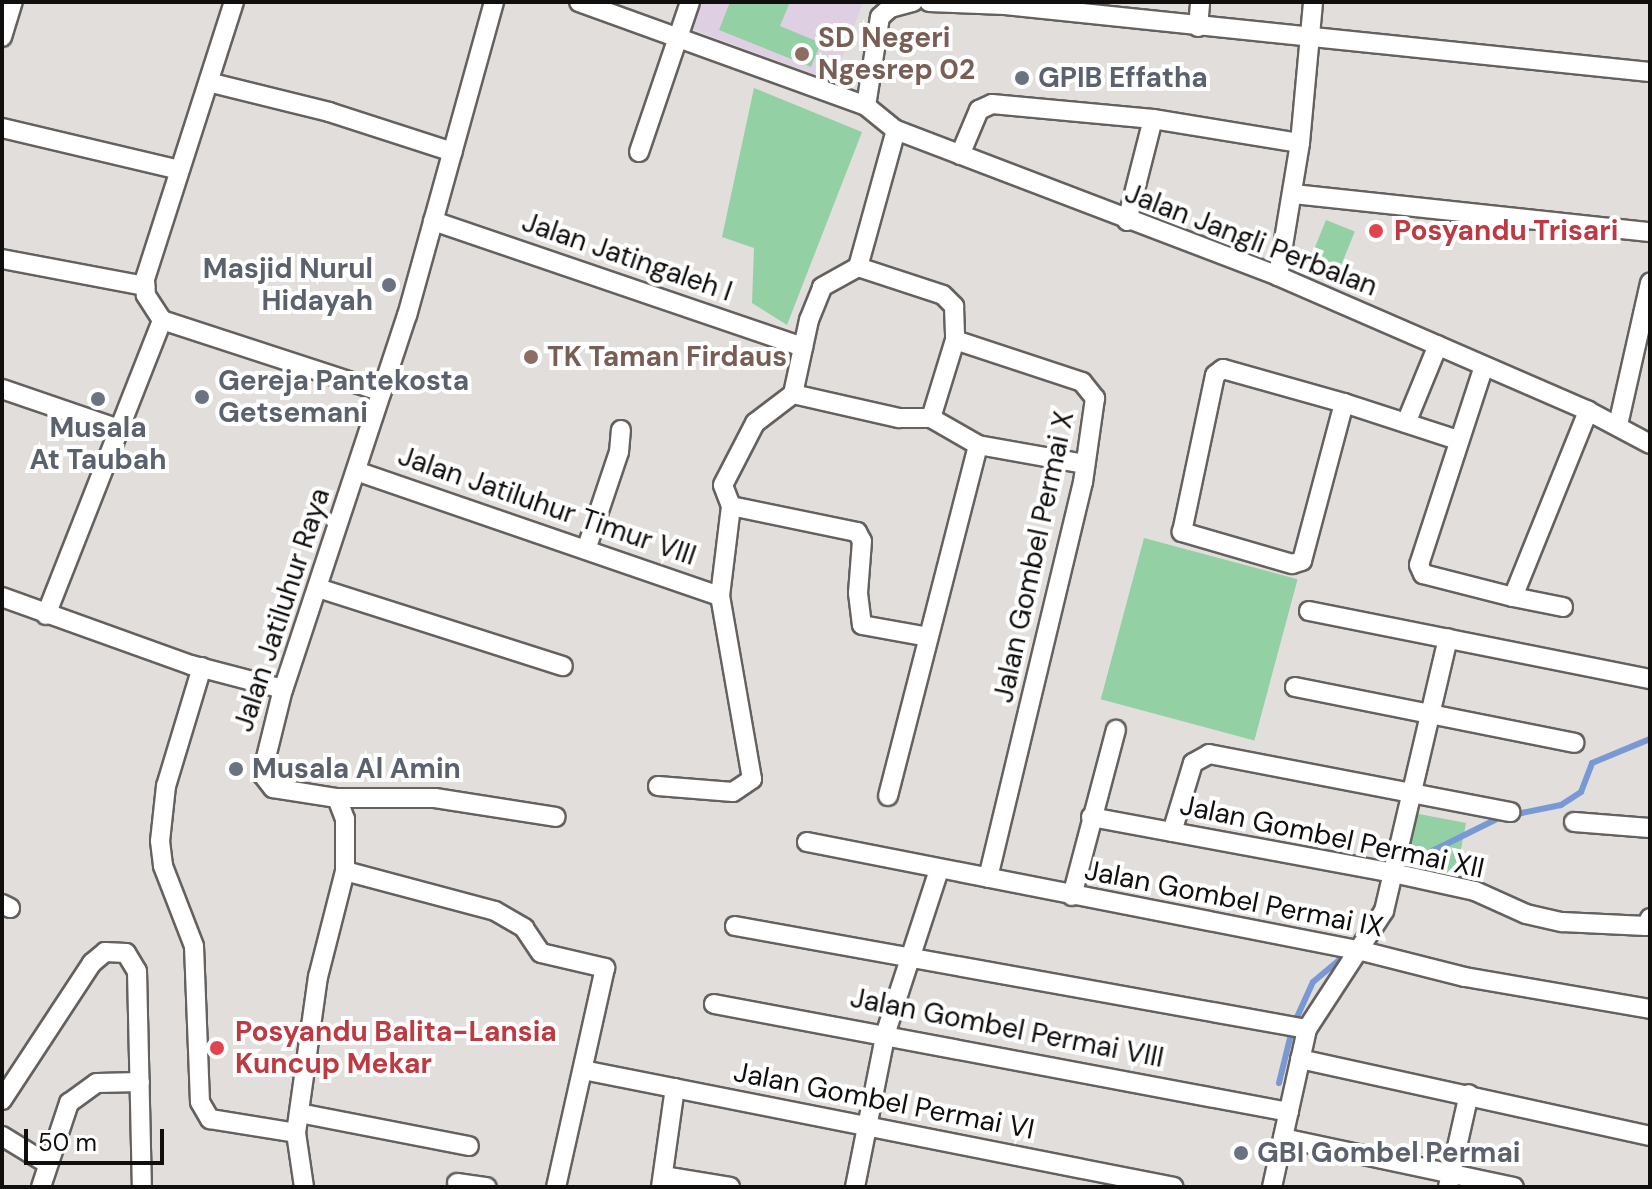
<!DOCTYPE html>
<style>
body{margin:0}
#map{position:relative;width:1652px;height:1189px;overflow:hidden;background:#e2dedb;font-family:"DM Sans",sans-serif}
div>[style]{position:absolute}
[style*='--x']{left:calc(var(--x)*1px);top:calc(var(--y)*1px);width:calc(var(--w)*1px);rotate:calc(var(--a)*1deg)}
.education>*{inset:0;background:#decfe2}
.green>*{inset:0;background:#93d0a4;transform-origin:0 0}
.stream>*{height:6px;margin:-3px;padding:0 3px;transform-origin:3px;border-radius:3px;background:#7999d4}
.roads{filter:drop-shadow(2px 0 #64615e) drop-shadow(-2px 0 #64615e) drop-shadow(0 2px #64615e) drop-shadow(0 -2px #64615e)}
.minor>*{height:18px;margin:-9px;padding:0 9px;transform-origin:9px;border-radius:9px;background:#fff}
.dots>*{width:22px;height:22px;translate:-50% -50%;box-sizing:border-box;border:4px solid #fff;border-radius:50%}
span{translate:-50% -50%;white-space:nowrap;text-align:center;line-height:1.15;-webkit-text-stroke:8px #fff;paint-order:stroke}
.education-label{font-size:28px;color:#785e54;font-weight:700}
.left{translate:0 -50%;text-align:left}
.worship-label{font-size:28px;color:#5b616d;font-weight:700}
.right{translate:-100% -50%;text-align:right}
.health-label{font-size:28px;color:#be3a42;font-weight:700}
.street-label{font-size:28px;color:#110f0e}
.frame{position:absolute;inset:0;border:4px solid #110f0e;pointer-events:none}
.scale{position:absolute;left:24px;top:1129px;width:140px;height:36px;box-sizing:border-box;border:4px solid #110f0e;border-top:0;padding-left:10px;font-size:24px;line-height:28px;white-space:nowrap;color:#110f0e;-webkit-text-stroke:6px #fff;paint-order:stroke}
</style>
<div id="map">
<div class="education">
<i style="clip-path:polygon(693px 2px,863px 2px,833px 81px,686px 27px)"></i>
</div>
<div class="green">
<i style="clip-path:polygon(730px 2px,790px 2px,780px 26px,821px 43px,811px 67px,719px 30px)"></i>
<i style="clip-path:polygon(754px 88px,862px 132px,787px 325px,752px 303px,754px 248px,722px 237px)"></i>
<i style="left:1326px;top:220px;width:31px;height:46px;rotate:22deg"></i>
<i style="left:1144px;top:538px;width:159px;height:167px;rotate:15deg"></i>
<i style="left:1414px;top:813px;width:53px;height:57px;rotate:11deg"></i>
</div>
<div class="stream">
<i style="--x:1512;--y:815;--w:50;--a:-11.5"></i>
<i style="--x:1561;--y:805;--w:24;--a:-33"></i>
<i style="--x:1581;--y:792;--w:31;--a:-69"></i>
<i style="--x:1592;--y:763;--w:63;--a:-22.5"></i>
<i style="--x:1405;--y:873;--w:20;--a:-49"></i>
<i style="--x:1418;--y:858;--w:93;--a:-26.3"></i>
<i style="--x:1357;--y:937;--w:41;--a:-57.8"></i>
<i style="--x:1279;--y:1083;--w:59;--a:-76.2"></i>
<i style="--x:1293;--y:1026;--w:48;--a:-65.6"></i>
<i style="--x:1313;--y:982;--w:40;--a:-40"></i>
</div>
<div class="roads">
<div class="minor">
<i style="--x:494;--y:2;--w:325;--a:105.5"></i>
<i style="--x:407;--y:315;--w:394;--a:108.3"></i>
<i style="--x:283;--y:689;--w:88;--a:103.9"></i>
<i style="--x:262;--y:774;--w:18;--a:52"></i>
<i style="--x:273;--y:788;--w:65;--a:8.9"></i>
<i style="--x:337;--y:798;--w:98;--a:0"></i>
<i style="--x:435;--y:798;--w:122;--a:8.9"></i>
<i style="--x:579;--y:2;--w:305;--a:19.9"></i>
<i style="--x:866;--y:106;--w:38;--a:39"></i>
<i style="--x:896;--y:130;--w:409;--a:20.9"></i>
<i style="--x:1278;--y:276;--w:338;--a:23.5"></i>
<i style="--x:1588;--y:411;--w:70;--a:28"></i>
<i style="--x:929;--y:2;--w:76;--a:2.3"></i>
<i style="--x:1005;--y:5;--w:648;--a:5.93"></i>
<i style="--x:1198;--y:27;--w:25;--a:-85"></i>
<i style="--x:2;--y:37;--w:37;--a:-73"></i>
<i style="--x:212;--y:83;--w:121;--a:13.9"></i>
<i style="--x:329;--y:112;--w:130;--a:17.9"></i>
<i style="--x:866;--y:106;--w:90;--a:-81.1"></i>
<i style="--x:880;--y:17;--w:13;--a:-42"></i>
<i style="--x:890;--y:8;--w:24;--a:-15"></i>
<i style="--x:2;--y:128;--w:179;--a:13.3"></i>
<i style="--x:639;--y:152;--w:158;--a:-71.2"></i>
<i style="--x:960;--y:155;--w:49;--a:-67.1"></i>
<i style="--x:979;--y:110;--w:14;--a:-25"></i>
<i style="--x:992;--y:104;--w:162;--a:5.3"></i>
<i style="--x:1153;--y:119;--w:149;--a:9.3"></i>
<i style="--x:1293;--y:194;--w:359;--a:6.1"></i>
<i style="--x:433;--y:221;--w:391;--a:18.8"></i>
<i style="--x:1127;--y:221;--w:105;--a:-75.7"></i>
<i style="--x:2;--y:259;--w:146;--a:10.7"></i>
<i style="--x:858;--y:267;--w:89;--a:18.2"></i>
<i style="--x:943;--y:295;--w:16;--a:45"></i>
<i style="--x:954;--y:306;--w:34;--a:88"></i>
<i style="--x:955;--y:340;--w:82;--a:107.1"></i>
<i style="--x:1278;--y:276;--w:135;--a:-80.6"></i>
<i style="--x:1300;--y:143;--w:142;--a:-84.7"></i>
<i style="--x:162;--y:320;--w:30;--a:-123"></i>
<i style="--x:146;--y:295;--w:16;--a:-94"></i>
<i style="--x:145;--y:279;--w:291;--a:-72.2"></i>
<i style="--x:162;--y:320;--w:231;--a:18.1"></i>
<i style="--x:955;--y:340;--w:134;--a:18.3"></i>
<i style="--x:1082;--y:382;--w:21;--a:51"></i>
<i style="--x:1095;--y:398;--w:85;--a:98.1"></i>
<i style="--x:1083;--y:482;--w:407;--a:103.5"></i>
<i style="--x:1483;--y:369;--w:206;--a:108.1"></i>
<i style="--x:1419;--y:565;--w:10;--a:66"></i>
<i style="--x:1423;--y:574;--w:93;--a:14.3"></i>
<i style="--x:1513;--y:597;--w:201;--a:-68"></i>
<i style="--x:2;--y:389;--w:120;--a:18.9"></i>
<i style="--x:793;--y:394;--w:109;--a:12.8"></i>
<i style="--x:899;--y:418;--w:32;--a:0"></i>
<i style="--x:931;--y:418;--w:54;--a:29.9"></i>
<i style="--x:978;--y:445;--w:109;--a:10.1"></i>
<i style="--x:1344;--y:403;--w:163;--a:104.9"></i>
<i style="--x:1302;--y:561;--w:10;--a:163"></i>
<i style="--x:1292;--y:564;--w:115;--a:-163.8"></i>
<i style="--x:1182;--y:532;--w:160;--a:-78.1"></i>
<i style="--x:1215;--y:375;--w:10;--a:-37"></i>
<i style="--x:1223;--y:369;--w:126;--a:15.7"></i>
<i style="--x:1344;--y:403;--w:120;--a:18"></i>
<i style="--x:1406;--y:423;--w:84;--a:-67.7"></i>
<i style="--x:1618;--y:425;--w:146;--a:-77.3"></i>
<i style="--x:356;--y:471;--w:385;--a:19"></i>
<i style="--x:731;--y:506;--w:129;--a:11.7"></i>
<i style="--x:857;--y:532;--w:10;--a:61"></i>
<i style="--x:862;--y:541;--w:52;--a:94.4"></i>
<i style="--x:858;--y:593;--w:32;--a:83"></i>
<i style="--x:862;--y:625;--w:67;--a:10.3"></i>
<i style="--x:587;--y:547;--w:100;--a:-71.4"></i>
<i style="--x:619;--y:452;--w:22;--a:-85"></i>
<i style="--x:318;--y:588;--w:257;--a:17.7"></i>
<i style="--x:2;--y:597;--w:201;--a:19.8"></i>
<i style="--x:191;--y:665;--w:95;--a:14.6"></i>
<i style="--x:1513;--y:597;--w:51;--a:11.3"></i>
<i style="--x:1309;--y:611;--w:348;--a:11.3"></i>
<i style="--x:46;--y:615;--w:317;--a:-68.5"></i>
<i style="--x:202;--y:667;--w:124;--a:106.8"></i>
<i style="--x:166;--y:786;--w:55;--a:96.2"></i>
<i style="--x:160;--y:841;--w:25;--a:83"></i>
<i style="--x:163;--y:866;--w:86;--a:68.8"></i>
<i style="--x:194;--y:946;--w:156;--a:87.8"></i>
<i style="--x:200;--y:1102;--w:20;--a:60"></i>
<i style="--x:210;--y:1119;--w:87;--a:9.2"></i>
<i style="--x:1295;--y:687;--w:285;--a:11.3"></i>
<i style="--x:658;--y:786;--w:75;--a:4.6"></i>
<i style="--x:733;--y:792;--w:23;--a:-34"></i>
<i style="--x:752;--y:779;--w:186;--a:-99.9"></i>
<i style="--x:720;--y:596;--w:91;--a:-83"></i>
<i style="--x:731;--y:506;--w:22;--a:-111"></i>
<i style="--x:723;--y:485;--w:70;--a:-62.7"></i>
<i style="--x:755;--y:423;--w:48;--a:-37.3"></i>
<i style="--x:793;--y:394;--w:76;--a:-77.8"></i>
<i style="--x:809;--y:320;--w:35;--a:-68"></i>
<i style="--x:822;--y:287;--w:41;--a:-29.1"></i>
<i style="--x:858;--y:267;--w:142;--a:-74.5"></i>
<i style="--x:888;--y:796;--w:362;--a:-75.6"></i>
<i style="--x:1091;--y:817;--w:307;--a:10.5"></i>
<i style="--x:1393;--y:873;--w:84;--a:12.4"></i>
<i style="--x:1475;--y:891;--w:56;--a:24.3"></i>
<i style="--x:1526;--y:914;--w:37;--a:13"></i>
<i style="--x:1562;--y:922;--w:84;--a:2.7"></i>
<i style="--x:1646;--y:926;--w:9;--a:-63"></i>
<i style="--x:1574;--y:822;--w:76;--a:4.5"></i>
<i style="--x:1172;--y:832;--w:72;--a:-73.1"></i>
<i style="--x:1193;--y:763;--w:18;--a:-29"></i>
<i style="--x:1209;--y:754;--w:307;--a:10.9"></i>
<i style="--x:807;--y:842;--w:566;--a:11.11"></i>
<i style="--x:1362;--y:951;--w:106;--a:14.2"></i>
<i style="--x:1465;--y:977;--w:188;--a:9.8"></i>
<i style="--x:345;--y:871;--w:155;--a:14.9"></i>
<i style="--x:495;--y:911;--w:34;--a:30"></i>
<i style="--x:524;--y:928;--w:30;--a:56"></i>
<i style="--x:541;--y:953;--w:66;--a:13.2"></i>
<i style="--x:605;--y:968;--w:224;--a:102.6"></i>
<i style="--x:1072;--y:896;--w:172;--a:-75.2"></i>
<i style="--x:2;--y:904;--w:9;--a:27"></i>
<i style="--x:735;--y:926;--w:581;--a:10.21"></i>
<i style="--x:714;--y:1004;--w:585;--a:10.64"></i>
<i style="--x:1300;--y:1059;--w:358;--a:12.4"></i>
<i style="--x:583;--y:1070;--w:602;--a:11.2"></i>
<i style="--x:2;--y:1100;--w:164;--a:-56.7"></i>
<i style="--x:92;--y:963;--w:17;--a:-40"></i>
<i style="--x:105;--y:952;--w:21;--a:3"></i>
<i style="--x:126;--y:953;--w:21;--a:59"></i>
<i style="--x:137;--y:971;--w:216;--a:88.7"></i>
<i style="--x:299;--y:1113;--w:173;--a:11"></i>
<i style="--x:2;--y:1136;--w:52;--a:31.5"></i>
<i style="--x:1283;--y:1138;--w:236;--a:12"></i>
<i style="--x:663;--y:1176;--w:68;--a:9.3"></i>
<i style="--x:457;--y:1183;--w:30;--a:8"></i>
<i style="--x:41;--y:1187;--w:89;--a:-71.6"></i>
<i style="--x:69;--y:1103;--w:34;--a:-36"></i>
<i style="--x:97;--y:1083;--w:43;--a:-1.3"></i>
<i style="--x:304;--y:1187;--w:55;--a:-98.4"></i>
<i style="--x:296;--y:1133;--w:158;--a:-82"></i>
<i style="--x:318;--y:977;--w:109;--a:-75.7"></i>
<i style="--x:345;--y:871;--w:52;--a:-90"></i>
<i style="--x:345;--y:819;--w:22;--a:-111"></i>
<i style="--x:661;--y:1187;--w:100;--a:-82"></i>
<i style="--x:855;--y:1187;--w:158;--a:-78.7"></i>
<i style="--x:886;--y:1032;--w:170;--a:-71.9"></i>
<i style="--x:1272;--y:1187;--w:162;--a:-77.5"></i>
<i style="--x:1307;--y:1029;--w:141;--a:-56.9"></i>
<i style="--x:1384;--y:911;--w:280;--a:-76.8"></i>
<i style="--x:1448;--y:1187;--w:95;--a:-77.3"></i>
</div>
</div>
<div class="dots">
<i style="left:802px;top:54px;background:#8d6e63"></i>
<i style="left:1022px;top:78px;background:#6b7280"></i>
<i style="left:1376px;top:231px;background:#e0444e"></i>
<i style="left:389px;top:285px;background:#6b7280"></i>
<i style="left:531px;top:357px;background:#8d6e63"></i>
<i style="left:202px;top:397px;background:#6b7280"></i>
<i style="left:98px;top:399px;background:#6b7280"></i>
<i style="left:236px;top:769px;background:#6b7280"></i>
<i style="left:217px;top:1048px;background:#e0444e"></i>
<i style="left:1241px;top:1153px;background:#6b7280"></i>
</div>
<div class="education-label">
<span class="left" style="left:818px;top:54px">SD Negeri<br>Ngesrep 02</span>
<span class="left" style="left:547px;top:357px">TK Taman Firdaus</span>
</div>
<div class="worship-label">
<span class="left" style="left:1038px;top:78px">GPIB Effatha</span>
<span class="right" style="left:373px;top:285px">Masjid Nurul<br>Hidayah</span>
<span class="left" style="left:218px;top:397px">Gereja Pantekosta<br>Getsemani</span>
<span style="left:98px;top:444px">Musala<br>At Taubah</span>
<span class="left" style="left:252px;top:769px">Musala Al Amin</span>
<span class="left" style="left:1257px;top:1153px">GBI Gombel Permai</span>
</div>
<div class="health-label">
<span class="left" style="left:1394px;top:231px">Posyandu Trisari</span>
<span class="left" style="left:235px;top:1048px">Posyandu Balita-Lansia<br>Kuncup Mekar</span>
</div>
<div class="street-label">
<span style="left:1251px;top:240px;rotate:21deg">Jalan Jangli Perbalan</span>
<span style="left:627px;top:257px;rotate:19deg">Jalan Jatingaleh I</span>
<span style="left:547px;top:506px;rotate:19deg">Jalan Jatiluhur Timur VIII</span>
<span style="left:1034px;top:557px;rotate:-78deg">Jalan Gombel Permai X</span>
<span style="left:282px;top:610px;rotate:-72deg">Jalan Jatiluhur Raya</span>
<span style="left:1332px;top:837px;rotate:12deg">Jalan Gombel Permai XII</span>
<span style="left:1234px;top:899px;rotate:11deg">Jalan Gombel Permai IX</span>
<span style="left:1007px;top:1028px;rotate:11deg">Jalan Gombel Permai VIII</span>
<span style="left:884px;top:1101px;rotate:11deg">Jalan Gombel Permai VI</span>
</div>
<div class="frame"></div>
<div class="scale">50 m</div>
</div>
